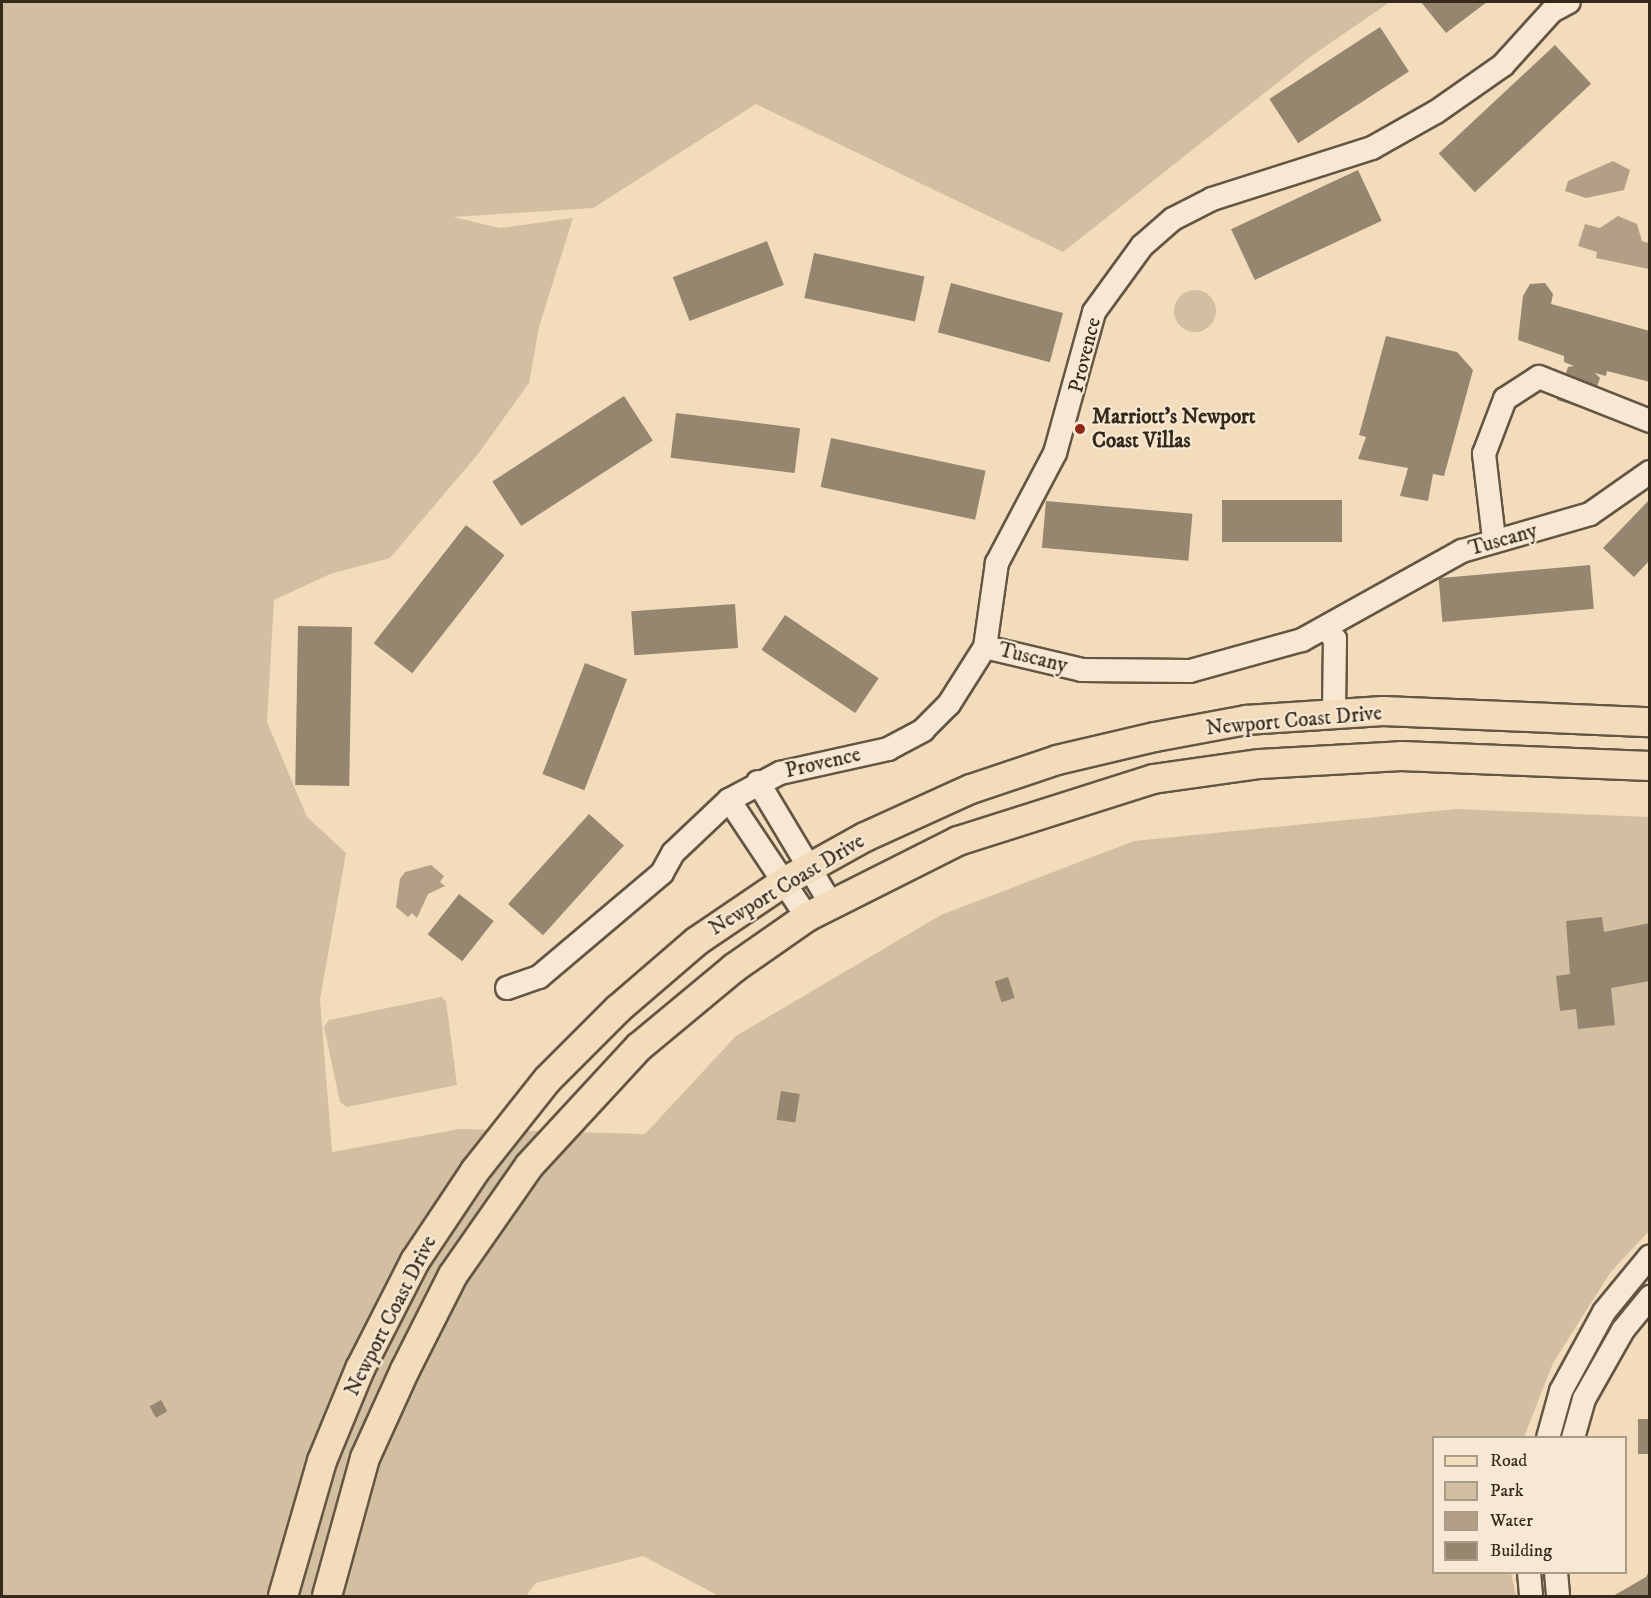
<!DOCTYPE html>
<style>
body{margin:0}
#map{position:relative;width:1651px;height:1598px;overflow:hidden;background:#f2dcbc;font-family:"IM FELL DW Pica",serif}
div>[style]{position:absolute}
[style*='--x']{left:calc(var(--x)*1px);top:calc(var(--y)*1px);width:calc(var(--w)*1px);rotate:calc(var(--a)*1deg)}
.green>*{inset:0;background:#d2bea1}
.round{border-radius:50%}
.water>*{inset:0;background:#b29f85}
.building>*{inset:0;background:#97866f;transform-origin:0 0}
.roads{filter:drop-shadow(2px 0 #645643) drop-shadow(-2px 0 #645643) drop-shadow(0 2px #645643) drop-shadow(0 -2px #645643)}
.minor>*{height:22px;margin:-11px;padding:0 11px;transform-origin:11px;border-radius:11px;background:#f7e8d3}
.major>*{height:28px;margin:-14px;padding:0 14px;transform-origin:14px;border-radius:14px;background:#f2dcbc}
.dots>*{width:16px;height:16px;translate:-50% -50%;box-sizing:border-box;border:3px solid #f7e8d3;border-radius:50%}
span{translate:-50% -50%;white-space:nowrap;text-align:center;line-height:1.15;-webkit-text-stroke:4.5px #f7e8d3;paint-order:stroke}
.street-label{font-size:21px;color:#35291b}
.poi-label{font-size:21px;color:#35291b;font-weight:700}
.left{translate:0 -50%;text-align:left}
.frame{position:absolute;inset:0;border:3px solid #35291b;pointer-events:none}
.legend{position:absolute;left:1432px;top:1436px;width:195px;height:138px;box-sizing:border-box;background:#f7e8d3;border:2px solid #a99c89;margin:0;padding:8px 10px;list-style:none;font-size:18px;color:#35291b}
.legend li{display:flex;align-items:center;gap:12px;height:30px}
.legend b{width:30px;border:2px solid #a99c89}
</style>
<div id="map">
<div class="green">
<i style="clip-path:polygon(2px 2px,1390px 2px,1310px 57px,1063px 252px,756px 104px,593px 208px,453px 217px,500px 228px,573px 218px,539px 327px,529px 383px,478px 454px,390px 558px,330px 574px,274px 600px,267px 722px,307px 817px,346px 853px,320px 999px,332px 1152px,460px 1129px,645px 1134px,736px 1036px,941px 915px,1134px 841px,1456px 809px,1649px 817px,1649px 1231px,1610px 1273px,1553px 1363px,1524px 1437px,1434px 1438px,1434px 1572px,1511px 1573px,1516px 1596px,719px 1596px,643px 1556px,536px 1583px,526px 1596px,2px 1596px)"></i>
<i class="round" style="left:1174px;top:290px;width:42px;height:42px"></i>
<i style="clip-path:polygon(441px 997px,446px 1001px,457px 1085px,347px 1107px,340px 1102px,324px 1027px,329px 1020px)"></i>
</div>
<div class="water">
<i style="clip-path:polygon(1613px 161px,1630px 170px,1624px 190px,1586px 198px,1565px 191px,1568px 181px)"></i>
<i style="clip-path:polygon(1618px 216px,1637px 224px,1642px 241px,1649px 243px,1649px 269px,1596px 258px,1597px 252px,1578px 246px,1585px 224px,1600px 228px)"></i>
<i style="clip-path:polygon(431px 865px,444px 876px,440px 882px,445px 886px,428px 894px,417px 918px,412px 913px,408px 917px,396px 907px,400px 879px,405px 872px)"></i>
</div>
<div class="building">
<i style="clip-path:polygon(1421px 2px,1487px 2px,1446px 33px)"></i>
<i style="left:1380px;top:27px;width:53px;height:132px;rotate:57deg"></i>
<i style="left:1555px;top:45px;width:53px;height:159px;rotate:47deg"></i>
<i style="left:1358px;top:170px;width:56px;height:140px;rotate:65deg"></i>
<i style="left:767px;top:241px;width:47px;height:101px;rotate:69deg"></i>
<i style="left:814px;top:253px;width:113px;height:46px;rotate:12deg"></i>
<i style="left:951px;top:283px;width:116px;height:51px;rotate:15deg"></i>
<i style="clip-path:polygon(1545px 283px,1553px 294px,1551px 304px,1650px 331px,1650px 382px,1607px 371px,1606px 376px,1595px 373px,1600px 378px,1589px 410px,1557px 400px,1568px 367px,1574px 366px,1564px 362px,1564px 356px,1518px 340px,1523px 296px,1530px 284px)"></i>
<i style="clip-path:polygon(1386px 336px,1457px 352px,1473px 370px,1444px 476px,1433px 474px,1428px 501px,1400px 496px,1408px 468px,1358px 459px,1366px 437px,1359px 435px)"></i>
<i style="left:624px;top:396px;width:53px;height:157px;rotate:57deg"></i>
<i style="left:676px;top:413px;width:125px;height:45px;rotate:7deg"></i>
<i style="left:831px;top:438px;width:158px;height:50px;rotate:12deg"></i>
<i style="clip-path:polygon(1650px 499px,1650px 560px,1634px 577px,1603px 548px)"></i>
<i style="left:1342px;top:500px;width:42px;height:120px;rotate:90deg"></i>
<i style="left:1046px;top:501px;width:147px;height:47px;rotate:5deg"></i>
<i style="left:466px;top:525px;width:49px;height:150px;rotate:38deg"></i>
<i style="left:1590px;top:565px;width:44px;height:152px;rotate:85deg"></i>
<i style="left:735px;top:604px;width:44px;height:104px;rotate:86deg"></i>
<i style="left:785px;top:615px;width:113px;height:42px;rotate:34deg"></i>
<i style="left:298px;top:626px;width:54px;height:159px;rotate:1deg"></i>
<i style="left:585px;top:663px;width:45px;height:119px;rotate:21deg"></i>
<i style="left:589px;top:814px;width:47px;height:121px;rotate:42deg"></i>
<i style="left:459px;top:894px;width:44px;height:51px;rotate:38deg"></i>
<i style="clip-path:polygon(1602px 917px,1604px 932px,1650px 923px,1650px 981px,1611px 988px,1615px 1025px,1578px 1029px,1576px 1009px,1560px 1011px,1556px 976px,1570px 974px,1566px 921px)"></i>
<i style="left:1008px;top:977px;width:22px;height:14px;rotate:72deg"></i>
<i style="left:781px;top:1091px;width:19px;height:29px;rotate:9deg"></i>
<i style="left:161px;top:1400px;width:13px;height:13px;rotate:61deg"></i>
<i style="left:1650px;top:1419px;width:35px;height:12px;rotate:90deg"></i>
<i style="clip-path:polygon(1650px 1569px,1650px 1596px,1613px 1596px,1646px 1577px)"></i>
</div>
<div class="roads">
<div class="minor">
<i style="--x:1494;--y:539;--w:86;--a:-96.7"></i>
<i style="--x:1484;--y:454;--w:59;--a:-69.1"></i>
<i style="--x:1505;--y:399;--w:40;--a:-32.9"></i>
<i style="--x:1539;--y:377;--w:119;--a:21.6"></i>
<i style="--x:1325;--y:628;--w:15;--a:48"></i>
<i style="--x:1335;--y:639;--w:76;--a:90.8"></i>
<i style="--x:985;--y:647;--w:100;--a:13.3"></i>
<i style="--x:1082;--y:670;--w:108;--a:0.5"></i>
<i style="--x:1190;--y:671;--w:116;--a:-15.5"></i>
<i style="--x:1302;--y:640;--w:183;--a:-29.1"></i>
<i style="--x:1462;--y:551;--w:133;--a:-16.1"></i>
<i style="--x:1590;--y:514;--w:73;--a:-35"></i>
<i style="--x:758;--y:782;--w:142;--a:59.1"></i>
<i style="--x:729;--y:800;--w:141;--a:56.3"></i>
<i style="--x:507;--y:988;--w:34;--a:-19"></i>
<i style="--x:539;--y:977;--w:161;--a:-40.2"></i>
<i style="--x:662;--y:873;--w:23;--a:-61"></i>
<i style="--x:673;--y:853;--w:77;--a:-43.4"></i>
<i style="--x:729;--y:800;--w:58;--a:-27.9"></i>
<i style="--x:780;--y:773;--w:111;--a:-12.5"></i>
<i style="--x:888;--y:749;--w:40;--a:-28"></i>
<i style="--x:923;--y:730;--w:37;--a:-45"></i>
<i style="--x:949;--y:704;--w:67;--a:-57.7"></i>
<i style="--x:985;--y:647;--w:85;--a:-81.9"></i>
<i style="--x:997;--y:563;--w:124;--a:-62.2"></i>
<i style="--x:1055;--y:453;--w:146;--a:-74.5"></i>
<i style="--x:1094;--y:312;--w:82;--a:-54"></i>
<i style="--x:1142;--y:246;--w:41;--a:-41.1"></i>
<i style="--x:1173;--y:219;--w:44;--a:-27.1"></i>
<i style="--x:1212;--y:199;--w:168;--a:-17.7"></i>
<i style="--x:1372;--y:148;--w:73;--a:-29.4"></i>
<i style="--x:1436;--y:112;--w:82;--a:-35"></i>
<i style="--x:1503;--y:65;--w:73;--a:-47.8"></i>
<i style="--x:1552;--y:11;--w:19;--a:-28"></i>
<i style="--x:1548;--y:1438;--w:49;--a:-74.5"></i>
<i style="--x:1561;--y:1391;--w:90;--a:-61.4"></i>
<i style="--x:1604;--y:1312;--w:72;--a:-50.6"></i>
<i style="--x:1573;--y:1438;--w:41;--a:-74.2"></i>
<i style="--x:1584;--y:1399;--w:79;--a:-60.5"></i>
<i style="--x:1623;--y:1330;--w:43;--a:-50.7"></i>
<i style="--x:1529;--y:1572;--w:24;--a:85"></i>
<i style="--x:1556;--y:1572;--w:24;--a:85"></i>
</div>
<div class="major">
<i style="--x:283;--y:1596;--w:141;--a:-73.9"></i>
<i style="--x:322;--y:1461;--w:100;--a:-67.6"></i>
<i style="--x:360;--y:1369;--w:121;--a:-63"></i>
<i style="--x:415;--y:1261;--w:108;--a:-56.3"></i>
<i style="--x:475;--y:1171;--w:117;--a:-51.6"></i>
<i style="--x:548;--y:1079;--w:99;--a:-45"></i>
<i style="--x:618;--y:1009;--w:104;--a:-40.7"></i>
<i style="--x:697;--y:941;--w:105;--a:-34.1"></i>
<i style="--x:784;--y:882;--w:93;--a:-29.1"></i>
<i style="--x:865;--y:837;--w:116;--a:-24.4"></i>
<i style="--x:971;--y:789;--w:91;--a:-18.6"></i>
<i style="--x:1057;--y:760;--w:101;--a:-13.2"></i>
<i style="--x:1155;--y:737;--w:93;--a:-10.6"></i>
<i style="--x:1246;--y:720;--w:137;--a:-3.8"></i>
<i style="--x:1383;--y:711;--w:267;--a:2.4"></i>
<i style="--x:327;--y:1596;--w:143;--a:-74.6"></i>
<i style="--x:365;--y:1458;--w:97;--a:-65.6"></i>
<i style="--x:405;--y:1370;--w:106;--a:-63.2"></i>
<i style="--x:453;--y:1275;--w:133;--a:-55.1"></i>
<i style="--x:529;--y:1166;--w:162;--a:-47.3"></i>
<i style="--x:639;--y:1047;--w:124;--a:-39.7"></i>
<i style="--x:734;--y:968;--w:89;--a:-34.9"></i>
<i style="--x:807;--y:917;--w:169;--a:-26.7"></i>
<i style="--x:958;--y:841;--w:205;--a:-17.6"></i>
<i style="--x:1153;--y:779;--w:108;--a:-8"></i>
<i style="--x:1260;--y:764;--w:141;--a:-3.2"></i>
<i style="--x:1401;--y:756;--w:249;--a:2.3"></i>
</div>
</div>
<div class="dots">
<i style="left:1080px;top:429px;background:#8f2418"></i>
</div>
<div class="street-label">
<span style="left:1085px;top:355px;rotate:-76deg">Provence</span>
<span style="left:1503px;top:540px;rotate:-16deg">Tuscany</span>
<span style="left:1033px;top:658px;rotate:14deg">Tuscany</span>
<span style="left:1294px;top:721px;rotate:-5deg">Newport Coast Drive</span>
<span style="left:823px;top:763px;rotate:-13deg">Provence</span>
<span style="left:787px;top:885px;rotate:-31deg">Newport Coast Drive</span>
<span style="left:391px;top:1316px;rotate:-63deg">Newport Coast Drive</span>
</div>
<div class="poi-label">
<span class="left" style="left:1092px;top:429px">Marriott's Newport<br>Coast Villas</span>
</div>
<div class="frame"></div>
<ul class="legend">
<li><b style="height:8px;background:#f2dcbc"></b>Road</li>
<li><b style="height:16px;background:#d2bea1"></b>Park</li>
<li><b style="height:16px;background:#b29f85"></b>Water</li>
<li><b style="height:16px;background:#97866f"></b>Building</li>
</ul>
</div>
